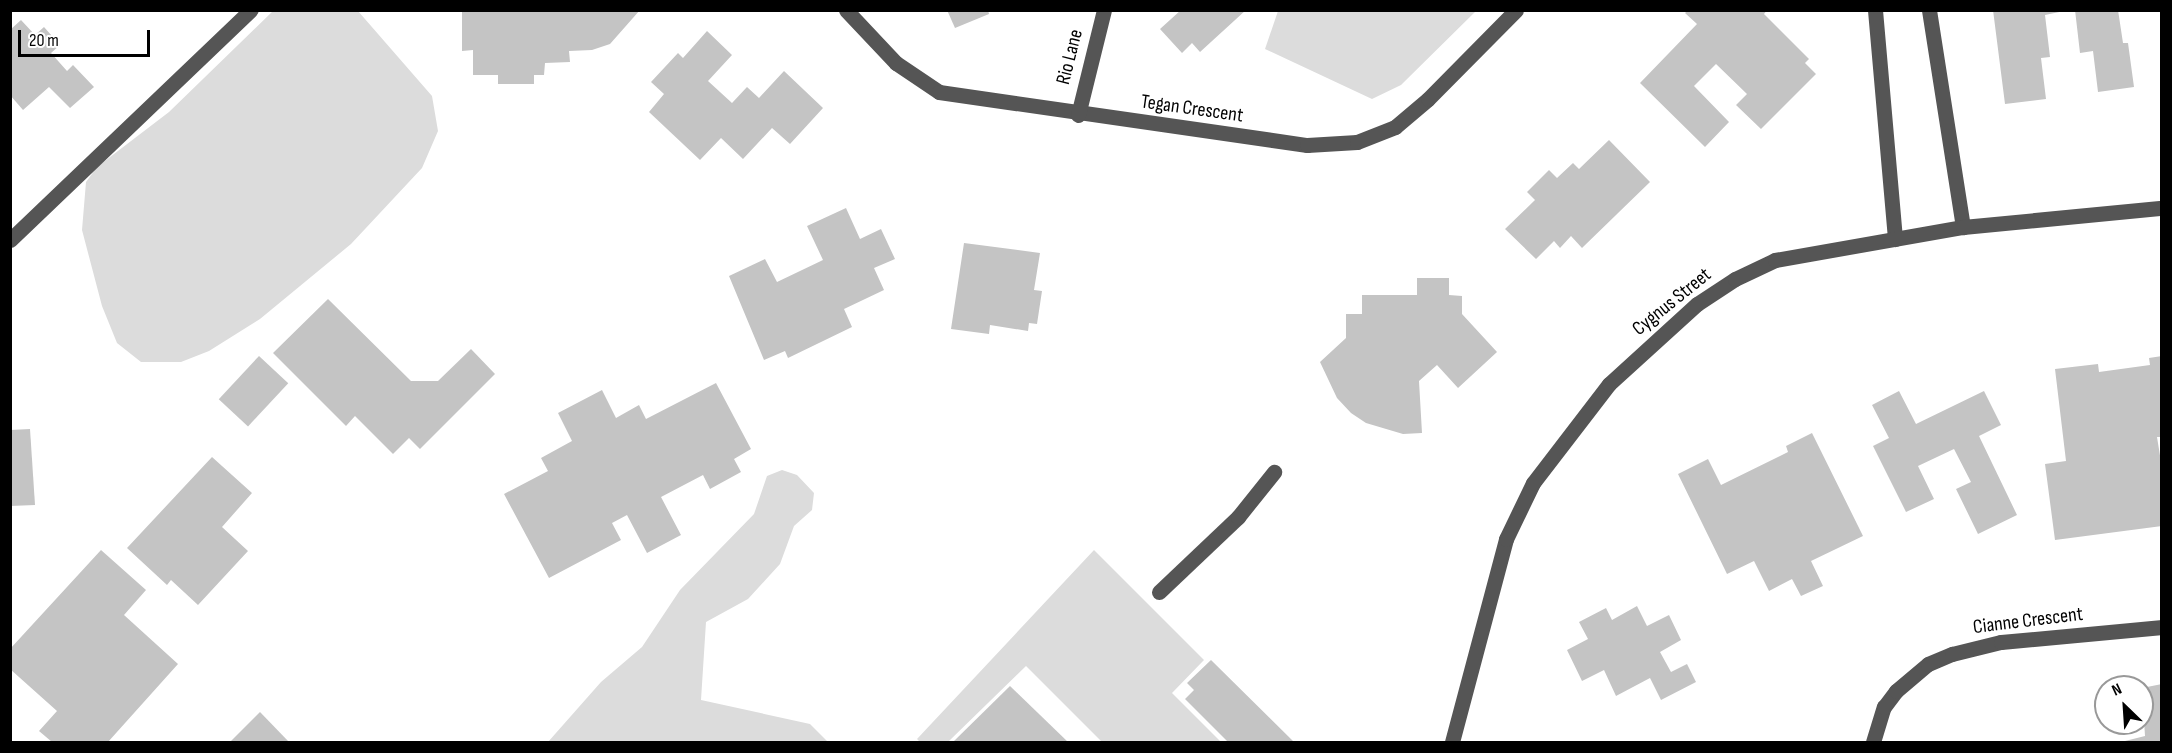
<!DOCTYPE html>
<style>
body{margin:0}
#map{position:relative;width:2172px;height:753px;overflow:hidden;background:#fff;font-family:"Sofia Sans Condensed",sans-serif}
div>[style]{position:absolute}
[style*='--x']{left:calc(var(--x)*1px);top:calc(var(--y)*1px);width:calc(var(--w)*1px);rotate:calc(var(--a)*1deg)}
.green>*{inset:0;background:#dcdcdc}
.building>*{inset:0;background:#c4c4c4;transform-origin:0 0}
.minor>*{height:15px;margin:-7.5px;padding:0 7.5px;transform-origin:7.5px;border-radius:7.5px;background:#555}
span{translate:-50% -50%;white-space:nowrap;text-align:center;line-height:1.15;-webkit-text-stroke:4.5px #fff;paint-order:stroke}
.street-label{font-size:20px;color:#000}
.frame{position:absolute;inset:0;border:12px solid #000;pointer-events:none}
.north{position:absolute;left:2094px;top:675px;width:60px;height:60px;box-sizing:border-box;background:#fff;border:2px solid #999;border-radius:50%;rotate:335deg;font-size:16px;font-weight:700;line-height:24px;text-align:center;color:#000}
.north::after{content:'';display:block;margin:auto;width:21px;height:27px;background:#000;clip-path:polygon(50% 0,100% 100%,50% 72%,0 100%)}
.scale{position:absolute;left:18px;top:30px;width:132px;height:27px;box-sizing:border-box;border:3px solid #000;border-top:0;padding-left:8px;font-size:18px;line-height:21px;white-space:nowrap;color:#000;-webkit-text-stroke:4px #fff;paint-order:stroke}
</style>
<div id="map">
<div class="green">
<i style="clip-path:polygon(274px 10px,358px 11px,432px 96px,438px 131px,422px 168px,351px 244px,260px 319px,209px 351px,181px 362px,141px 362px,117px 343px,102px 306px,82px 230px,86px 182px,97px 167px,169px 112px)"></i>
<i style="clip-path:polygon(1278px 11px,1278px 10px,1476px 11px,1401px 85px,1372px 99px,1265px 49px)"></i>
<i style="clip-path:polygon(782px 470px,797px 475px,814px 493px,812px 510px,794px 526px,780px 564px,748px 599px,706px 622px,701px 700px,810px 724px,828px 742px,548px 742px,601px 682px,642px 647px,680px 590px,754px 514px,767px 476px)"></i>
<i style="clip-path:polygon(1094px 550px,1204px 660px,1172px 693px,1221px 742px,1102px 742px,1026px 666px,948px 742px,920px 742px,917px 739px)"></i>
</div>
<div class="building">
<i style="clip-path:polygon(462px 10px,640px 10px,610px 44px,592px 50px,569px 51px,570px 62px,545px 63px,544px 75px,534px 75px,534px 84px,498px 84px,498px 75px,473px 75px,473px 50px,462px 51px)"></i>
<i style="clip-path:polygon(947px 10px,988px 10px,989px 14px,955px 28px)"></i>
<i style="clip-path:polygon(1181px 10px,1246px 10px,1200px 52px,1192px 43px,1182px 53px,1160px 29px)"></i>
<i style="clip-path:polygon(1688px 10px,1767px 10px,1764px 14px,1809px 59px,1805px 63px,1816px 74px,1761px 129px,1736px 105px,1747px 94px,1716px 64px,1694px 86px,1729px 122px,1705px 147px,1640px 83px,1697px 24px,1685px 13px)"></i>
<i style="clip-path:polygon(1993px 10px,2069px 10px,2045px 15px,2050px 57px,2041px 58px,2046px 99px,2005px 104px)"></i>
<i style="clip-path:polygon(2075px 10px,2118px 10px,2123px 43px,2128px 43px,2134px 87px,2098px 92px,2093px 51px,2080px 53px)"></i>
<i style="clip-path:polygon(21px 20px,35px 35px,44px 27px,60px 45px,51px 53px,67px 71px,73px 65px,94px 87px,70px 108px,49px 87px,23px 110px,10px 95px,10px 30px)"></i>
<i style="clip-path:polygon(707px 31px,732px 55px,708px 81px,732px 103px,747px 87px,759px 98px,784px 71px,823px 108px,790px 144px,772px 128px,743px 159px,721px 138px,700px 160px,649px 112px,664px 94px,651px 82px,678px 53px,683px 58px)"></i>
<i style="clip-path:polygon(1609px 140px,1650px 182px,1582px 248px,1571px 236px,1560px 248px,1554px 241px,1536px 259px,1505px 229px,1535px 200px,1527px 192px,1549px 170px,1557px 178px,1573px 163px,1579px 169px)"></i>
<i style="clip-path:polygon(846px 208px,860px 239px,881px 229px,895px 259px,874px 268px,884px 290px,844px 309px,852px 327px,788px 358px,785px 351px,764px 360px,729px 276px,765px 259px,777px 282px,823px 260px,807px 226px)"></i>
<i style="clip-path:polygon(964px 243px,1040px 253px,1034px 290px,1042px 291px,1037px 324px,1029px 323px,1028px 331px,990px 325px,989px 334px,951px 329px)"></i>
<i style="clip-path:polygon(1417px 278px,1449px 278px,1449px 295px,1462px 296px,1462px 314px,1497px 352px,1458px 388px,1437px 365px,1419px 381px,1422px 433px,1403px 434px,1366px 423px,1351px 413px,1337px 398px,1320px 362px,1346px 338px,1346px 314px,1362px 314px,1362px 295px,1417px 295px)"></i>
<i style="clip-path:polygon(328px 299px,411px 381px,438px 381px,471px 349px,495px 374px,420px 449px,409px 438px,393px 454px,355px 416px,346px 426px,273px 353px)"></i>
<i style="left:259px;top:356px;width:40px;height:59px;rotate:43deg"></i>
<i style="clip-path:polygon(2162px 356px,2162px 437px,2157px 437px,2162px 468px,2162px 526px,2055px 540px,2045px 464px,2066px 461px,2055px 369px,2098px 364px,2099px 372px,2150px 365px,2149px 358px)"></i>
<i style="clip-path:polygon(716px 383px,751px 449px,734px 459px,741px 472px,710px 489px,703px 475px,661px 497px,681px 535px,647px 553px,627px 515px,612px 523px,621px 540px,549px 578px,504px 494px,548px 471px,541px 458px,572px 441px,558px 413px,602px 390px,616px 418px,639px 405px,646px 419px)"></i>
<i style="clip-path:polygon(1899px 391px,1916px 424px,1984px 391px,2001px 425px,1979px 436px,2017px 515px,1978px 534px,1956px 489px,1971px 482px,1954px 449px,1918px 466px,1934px 499px,1906px 512px,1873px 446px,1889px 438px,1872px 405px)"></i>
<i style="clip-path:polygon(30px 429px,35px 505px,10px 506px,10px 430px)"></i>
<i style="clip-path:polygon(1812px 433px,1863px 536px,1811px 561px,1823px 586px,1801px 596px,1792px 579px,1769px 591px,1754px 561px,1727px 574px,1678px 474px,1708px 459px,1721px 485px,1788px 452px,1786px 446px)"></i>
<i style="clip-path:polygon(212px 457px,252px 493px,222px 527px,248px 551px,198px 605px,171px 580px,167px 585px,127px 548px)"></i>
<i style="clip-path:polygon(101px 550px,146px 590px,124px 615px,178px 664px,108px 742px,52px 742px,39px 731px,57px 711px,10px 669px,10px 649px)"></i>
<i style="clip-path:polygon(1637px 606px,1647px 626px,1669px 615px,1681px 640px,1660px 652px,1671px 672px,1687px 664px,1696px 682px,1661px 700px,1650px 678px,1616px 696px,1604px 670px,1582px 681px,1567px 650px,1588px 639px,1579px 622px,1606px 608px,1612px 620px)"></i>
<i style="clip-path:polygon(1211px 660px,1294px 742px,1228px 742px,1185px 699px,1194px 690px,1187px 683px)"></i>
<i style="clip-path:polygon(2162px 684px,2162px 742px,2121px 742px,2145px 736px,2142px 688px)"></i>
<i style="clip-path:polygon(1010px 686px,1068px 742px,953px 742px)"></i>
<i style="clip-path:polygon(260px 712px,289px 742px,230px 742px)"></i>
</div>
<div class="minor">
<i style="--x:846;--y:10;--w:73;--a:46.7"></i>
<i style="--x:896;--y:63;--w:52;--a:34"></i>
<i style="--x:939;--y:92;--w:372;--a:8.2"></i>
<i style="--x:1307;--y:145;--w:50;--a:-3.4"></i>
<i style="--x:1357;--y:142;--w:41;--a:-21.5"></i>
<i style="--x:1395;--y:127;--w:43;--a:-40.3"></i>
<i style="--x:1428;--y:99;--w:125;--a:-45.3"></i>
<i style="--x:1875;--y:10;--w:230;--a:85"></i>
<i style="--x:1929;--y:10;--w:220;--a:81.1"></i>
<i style="--x:1078;--y:115;--w:108;--a:-76.1"></i>
<i style="--x:10;--y:240;--w:333;--a:-43.7"></i>
<i style="--x:1159;--y:592;--w:109;--a:-43.5"></i>
<i style="--x:1238;--y:517;--w:58;--a:-51.3"></i>
<i style="--x:1452;--y:742;--w:210;--a:-75.1"></i>
<i style="--x:1506;--y:539;--w:62;--a:-64.3"></i>
<i style="--x:1533;--y:483;--w:125;--a:-52.5"></i>
<i style="--x:1609;--y:384;--w:119;--a:-42.3"></i>
<i style="--x:1697;--y:304;--w:45;--a:-33.3"></i>
<i style="--x:1735;--y:279;--w:44;--a:-25.4"></i>
<i style="--x:1775;--y:260;--w:191;--a:-10"></i>
<i style="--x:1963;--y:227;--w:200;--a:-5.5"></i>
<i style="--x:1873;--y:742;--w:37;--a:-73"></i>
<i style="--x:1884;--y:707;--w:20;--a:-53"></i>
<i style="--x:1896;--y:691;--w:42;--a:-40.2"></i>
<i style="--x:1928;--y:664;--w:26;--a:-23"></i>
<i style="--x:1952;--y:654;--w:50;--a:-13.8"></i>
<i style="--x:2001;--y:642;--w:162;--a:-5.3"></i>
</div>
<div class="street-label">
<span style="left:1070px;top:57px;rotate:-76deg">Rio Lane</span>
<span style="left:1192px;top:109px;rotate:8deg">Tegan Crescent</span>
<span style="left:1672px;top:302px;rotate:-39deg">Cygnus Street</span>
<span style="left:2028px;top:621px;rotate:-7deg">Cianne Crescent</span>
</div>
<div class="frame"></div>
<div class="north">N</div>
<div class="scale">20 m</div>
</div>
